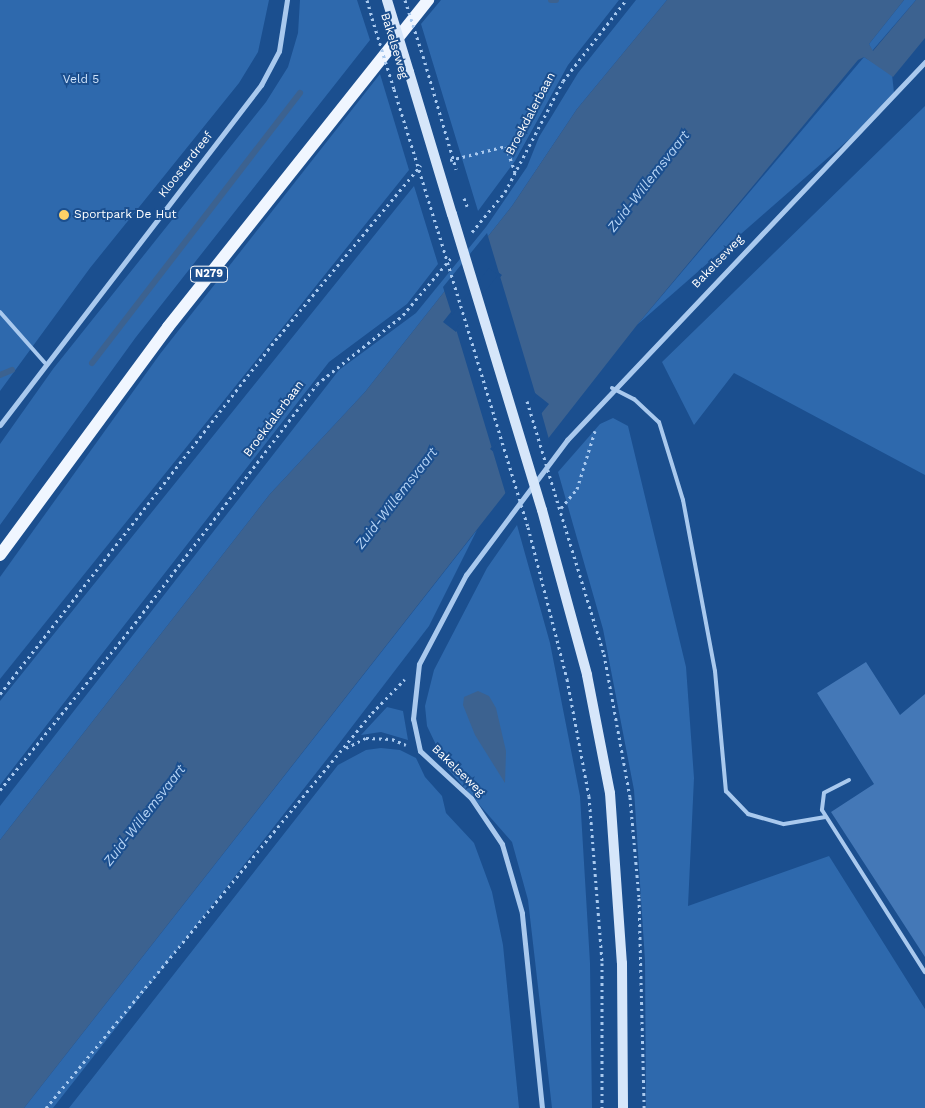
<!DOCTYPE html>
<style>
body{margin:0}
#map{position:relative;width:925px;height:1108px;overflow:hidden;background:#1b4f8f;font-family:"Work Sans",sans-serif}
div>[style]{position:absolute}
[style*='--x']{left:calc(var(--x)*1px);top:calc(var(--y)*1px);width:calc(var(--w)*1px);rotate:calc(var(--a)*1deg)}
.green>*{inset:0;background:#2e69ad}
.water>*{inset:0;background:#3c6290}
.pier>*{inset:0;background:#1b4f8f}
.stream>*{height:6px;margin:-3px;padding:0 3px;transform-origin:3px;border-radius:3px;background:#3c6290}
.building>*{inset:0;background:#4478b7}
.path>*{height:3px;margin-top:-1.5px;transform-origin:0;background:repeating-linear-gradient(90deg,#a9c9ee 0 2.5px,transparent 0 6.5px)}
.lane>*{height:4px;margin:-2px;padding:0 2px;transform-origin:2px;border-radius:2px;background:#a9c9ee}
.street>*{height:5px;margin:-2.5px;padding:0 2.5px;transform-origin:2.5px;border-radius:2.5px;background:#a9c9ee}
.secondary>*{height:10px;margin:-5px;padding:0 5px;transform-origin:5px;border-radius:5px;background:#d6e6fa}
.primary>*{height:12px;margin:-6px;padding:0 6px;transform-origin:6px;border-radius:6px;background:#f0f6ff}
.path-bridge>*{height:3px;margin-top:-1.5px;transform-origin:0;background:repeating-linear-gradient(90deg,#a9c9ee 0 2.5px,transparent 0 6.5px)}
.secondary-bridge>*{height:10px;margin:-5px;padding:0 5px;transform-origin:5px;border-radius:5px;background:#d6e6fa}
.dots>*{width:14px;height:14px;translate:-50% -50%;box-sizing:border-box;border:2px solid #1b4f8f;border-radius:50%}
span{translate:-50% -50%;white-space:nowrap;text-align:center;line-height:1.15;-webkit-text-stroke:4px #1b4f8f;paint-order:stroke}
.shield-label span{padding:1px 4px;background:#1b4f8f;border:1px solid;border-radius:4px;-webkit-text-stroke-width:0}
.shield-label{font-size:11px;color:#fff;font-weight:700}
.street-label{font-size:12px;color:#fff}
.park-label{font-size:12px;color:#cfe3fa}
.poi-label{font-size:12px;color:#fff}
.left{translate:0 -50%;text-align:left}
.water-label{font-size:14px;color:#b5d3f5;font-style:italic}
</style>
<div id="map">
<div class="green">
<i style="clip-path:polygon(0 0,269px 0,258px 52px,239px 83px,90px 268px,0 391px)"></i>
<i style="clip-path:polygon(300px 0,357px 0,370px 40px,136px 337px,0 525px,0 444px,53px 369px,266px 102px,288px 67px,298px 33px)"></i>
<i style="clip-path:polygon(441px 0,619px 0,568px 65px,515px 161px,478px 211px,421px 24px)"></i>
<i style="clip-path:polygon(636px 0,667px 0,577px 109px,512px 206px,365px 392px,270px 494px,0 840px,0 806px,339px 370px,416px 313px,486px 227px,527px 167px,539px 137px,578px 73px)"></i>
<i style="clip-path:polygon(904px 0,916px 0,872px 51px,869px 44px)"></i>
<i style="clip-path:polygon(864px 57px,892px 74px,894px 93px,886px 107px,637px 325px)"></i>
<i style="clip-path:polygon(380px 74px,409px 170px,0 679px,0 577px,160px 354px)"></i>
<i style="clip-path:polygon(925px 106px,925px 475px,734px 373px,694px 425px,662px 362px)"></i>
<i style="clip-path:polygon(414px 186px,438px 264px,407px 304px,329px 362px,0 785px,0 701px)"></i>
<i style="clip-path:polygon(613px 418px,628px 426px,686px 667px,694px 778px,688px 906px,829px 856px,925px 1009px,925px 1108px,646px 1108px,645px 961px,634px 790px,603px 629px,558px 472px,600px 424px)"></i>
<i style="clip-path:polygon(517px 525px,550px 643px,580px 796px,590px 963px,592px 1108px,552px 1108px,528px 900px,512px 842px,447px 768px,427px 726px,425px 706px,434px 670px,487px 568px)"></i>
<i style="clip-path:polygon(477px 530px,429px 626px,331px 754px,53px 1108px,24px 1108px)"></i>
<i style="clip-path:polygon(387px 707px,403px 711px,408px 740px,381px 732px,361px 735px)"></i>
<i style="clip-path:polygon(381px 748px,400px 750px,416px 758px,425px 777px,442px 796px,446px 813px,474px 843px,492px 892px,503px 945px,519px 1108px,69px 1108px,338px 765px,366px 750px)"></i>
</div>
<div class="water">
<i style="clip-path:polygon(evenodd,667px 0,904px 0,869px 44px,873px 51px,916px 0,925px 0,925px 38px,893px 77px,864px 57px,858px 60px,637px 325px,24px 1108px,0 1108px,0 840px,270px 494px,365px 392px,512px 206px,577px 109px,667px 0,488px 265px,502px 275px,456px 332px,443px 322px,488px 265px,667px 0,535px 393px,549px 404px,504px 460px,490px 449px,535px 393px)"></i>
<i style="clip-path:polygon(478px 691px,489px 696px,496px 708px,506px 751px,505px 783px,475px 735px,463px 705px,464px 697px)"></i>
</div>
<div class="pier">
<i style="clip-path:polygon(487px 233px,536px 396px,493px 449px,503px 457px,541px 411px,550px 443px,506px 495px,456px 329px,498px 275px,489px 268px,452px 315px,443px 287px)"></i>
</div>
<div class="stream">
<i style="--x:551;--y:0;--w:5;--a:0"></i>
<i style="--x:92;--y:363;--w:341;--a:-52.4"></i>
<i style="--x:0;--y:375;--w:13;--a:-23"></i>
</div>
<div class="building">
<i style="clip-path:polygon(866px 662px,900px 715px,925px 694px,925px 957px,831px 812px,874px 784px,817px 693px)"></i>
</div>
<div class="path">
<i style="--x:367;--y:0;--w:19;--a:74"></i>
<i style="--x:423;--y:56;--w:118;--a:73.7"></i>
<i style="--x:394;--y:89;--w:149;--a:72.8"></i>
<i style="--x:450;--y:160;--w:58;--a:-14"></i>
<i style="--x:506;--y:146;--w:28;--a:71"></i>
<i style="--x:472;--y:232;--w:52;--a:-50.5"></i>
<i style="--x:505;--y:192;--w:125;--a:-62.4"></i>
<i style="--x:563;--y:81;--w:103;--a:-52.1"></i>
<i style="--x:555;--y:494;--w:167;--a:73"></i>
<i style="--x:604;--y:654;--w:145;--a:79.7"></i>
<i style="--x:630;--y:797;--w:101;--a:84.9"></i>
<i style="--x:639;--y:898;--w:210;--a:88.6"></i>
<i style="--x:561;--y:508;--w:25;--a:-50"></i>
<i style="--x:577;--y:489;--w:61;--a:-72.8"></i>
<i style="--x:528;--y:527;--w:157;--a:75.6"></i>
<i style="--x:567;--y:679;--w:119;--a:79.4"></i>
<i style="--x:589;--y:796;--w:168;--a:85.5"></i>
<i style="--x:602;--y:963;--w:145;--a:90"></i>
<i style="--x:0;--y:694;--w:454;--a:-52.1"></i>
<i style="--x:279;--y:336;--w:222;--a:-50.3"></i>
<i style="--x:346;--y:748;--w:22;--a:-27"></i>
<i style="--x:366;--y:738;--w:26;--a:2"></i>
<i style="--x:392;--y:739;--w:15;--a:23"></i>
<i style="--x:0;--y:790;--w:215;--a:-51"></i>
<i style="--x:135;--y:623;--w:300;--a:-52.7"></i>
<i style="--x:317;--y:384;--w:110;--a:-38.7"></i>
<i style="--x:403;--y:315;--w:75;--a:-49.9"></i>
<i style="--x:46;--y:1108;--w:512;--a:-50.47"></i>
<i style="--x:372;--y:713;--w:47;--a:-45.9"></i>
</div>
<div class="lane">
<i style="--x:0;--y:312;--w:68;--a:48.6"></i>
<i style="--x:612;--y:388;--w:25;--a:27"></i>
<i style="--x:634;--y:399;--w:34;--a:43"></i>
<i style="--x:659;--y:422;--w:82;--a:72.9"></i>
<i style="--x:683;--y:500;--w:174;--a:79.4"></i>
<i style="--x:715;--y:671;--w:121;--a:84.8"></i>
<i style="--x:726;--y:791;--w:32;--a:46"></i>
<i style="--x:748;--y:814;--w:37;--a:16"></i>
<i style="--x:784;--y:824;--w:42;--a:-9.7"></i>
<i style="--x:849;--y:780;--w:28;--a:153"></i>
<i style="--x:824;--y:793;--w:17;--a:97"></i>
<i style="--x:822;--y:810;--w:192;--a:57.6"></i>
</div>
<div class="street">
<i style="--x:0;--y:425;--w:429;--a:-52.5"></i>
<i style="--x:261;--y:85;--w:38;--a:-62"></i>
<i style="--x:279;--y:51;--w:52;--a:-81.1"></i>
<i style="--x:542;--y:1108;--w:196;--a:-95.9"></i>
<i style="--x:522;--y:913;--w:72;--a:-106.2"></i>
<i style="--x:502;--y:844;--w:55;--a:-124"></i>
<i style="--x:471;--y:798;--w:69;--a:-137.3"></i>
<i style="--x:420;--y:751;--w:33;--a:-102"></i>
<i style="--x:413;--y:719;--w:55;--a:-83.8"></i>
<i style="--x:419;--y:664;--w:101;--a:-62.2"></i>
<i style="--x:466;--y:575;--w:169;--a:-53.2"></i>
<i style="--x:567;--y:440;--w:521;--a:-46.56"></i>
</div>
<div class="secondary">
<i style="--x:409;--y:72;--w:148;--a:73.2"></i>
<i style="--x:542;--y:510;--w:171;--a:74.7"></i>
<i style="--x:587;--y:675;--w:120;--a:79"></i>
<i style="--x:610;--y:793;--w:170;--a:86"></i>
<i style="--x:622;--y:963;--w:145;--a:89.6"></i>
</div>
<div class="primary">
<i style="--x:0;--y:555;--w:283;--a:-53.6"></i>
<i style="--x:168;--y:327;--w:418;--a:-51.5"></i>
</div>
<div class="path-bridge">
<i style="--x:405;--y:0;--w:59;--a:72.2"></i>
<i style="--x:372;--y:18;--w:74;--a:72.8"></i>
<i style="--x:464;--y:198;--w:9;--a:69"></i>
<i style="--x:438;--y:231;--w:309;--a:73.1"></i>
<i style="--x:527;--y:401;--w:97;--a:73.2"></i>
</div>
<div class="secondary-bridge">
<i style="--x:387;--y:0;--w:75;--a:73"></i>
<i style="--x:452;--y:214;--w:309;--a:73.1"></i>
</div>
<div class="dots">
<i style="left:64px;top:215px;background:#ffd166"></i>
</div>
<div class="shield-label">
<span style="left:209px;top:274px">N279</span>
</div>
<div class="street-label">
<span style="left:394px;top:46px;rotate:73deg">Bakelseweg</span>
<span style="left:531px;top:114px;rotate:-62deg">Broekdalerbaan</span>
<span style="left:186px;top:165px;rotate:-52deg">Kloosterdreef</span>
<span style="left:718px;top:262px;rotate:-46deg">Bakelseweg</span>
<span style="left:274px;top:419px;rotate:-53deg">Broekdalerbaan</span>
<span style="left:458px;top:771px;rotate:44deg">Bakelseweg</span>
</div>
<div class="park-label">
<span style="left:81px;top:80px">Veld 5</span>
</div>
<div class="poi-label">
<span class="left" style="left:74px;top:215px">Sportpark De Hut</span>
</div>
<div class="water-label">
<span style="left:648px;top:181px;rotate:-52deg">Zuid-Willemsvaart</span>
<span style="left:396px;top:498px;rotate:-52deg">Zuid-Willemsvaart</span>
<span style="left:144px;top:815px;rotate:-52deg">Zuid-Willemsvaart</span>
</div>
</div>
